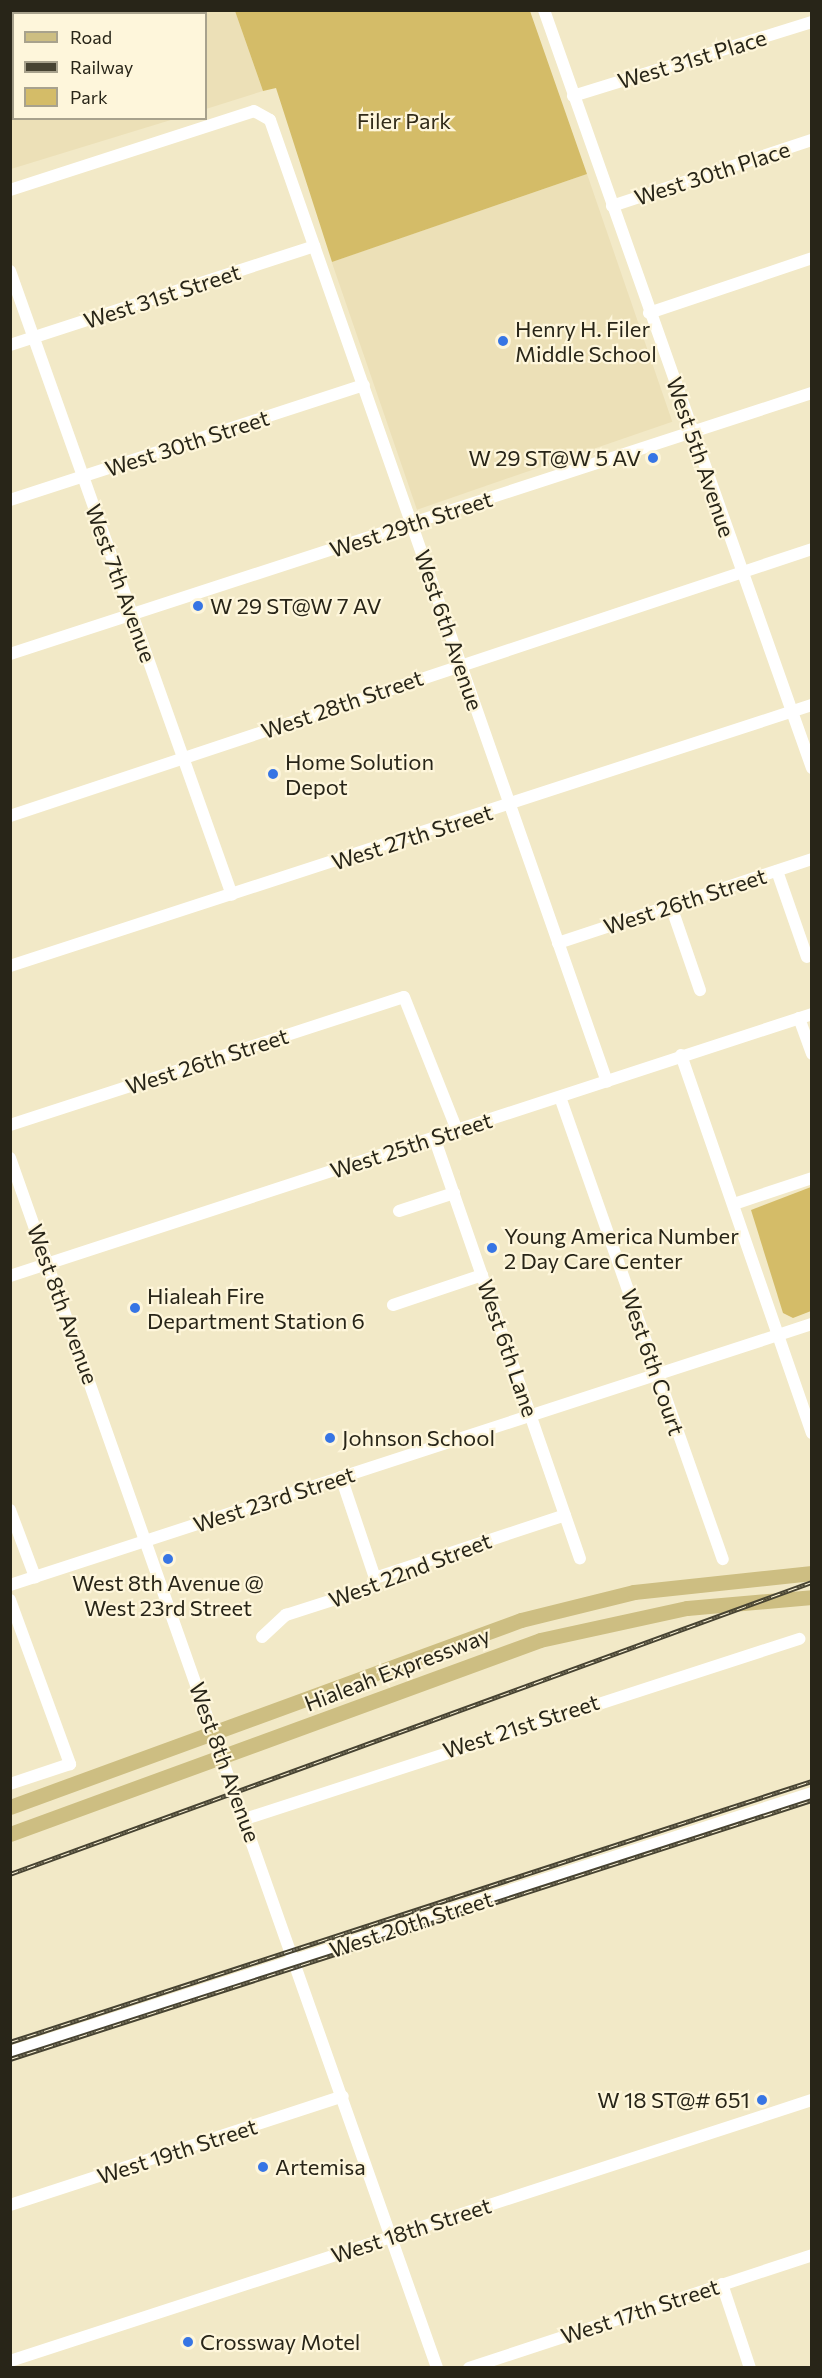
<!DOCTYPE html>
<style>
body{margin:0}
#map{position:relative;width:822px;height:2378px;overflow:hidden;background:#f2e9c7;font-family:Commissioner,sans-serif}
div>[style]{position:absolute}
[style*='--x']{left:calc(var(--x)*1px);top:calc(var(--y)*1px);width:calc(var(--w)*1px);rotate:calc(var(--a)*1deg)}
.built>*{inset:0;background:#ece0b7;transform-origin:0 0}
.green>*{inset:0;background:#d4bc68}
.minor>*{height:12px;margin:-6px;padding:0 6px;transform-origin:6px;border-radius:6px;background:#fff}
.major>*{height:15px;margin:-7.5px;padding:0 7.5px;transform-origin:7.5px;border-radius:7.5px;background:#cdbe82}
.rail>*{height:5px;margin-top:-2.5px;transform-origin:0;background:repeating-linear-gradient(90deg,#fef6db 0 9px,#474332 0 18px);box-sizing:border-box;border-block:2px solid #474332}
.dots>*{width:16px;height:16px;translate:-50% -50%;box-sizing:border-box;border:3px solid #fef6db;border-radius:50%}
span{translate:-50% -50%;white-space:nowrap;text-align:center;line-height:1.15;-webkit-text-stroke:4.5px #fef6db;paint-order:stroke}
.street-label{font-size:22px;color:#282518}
.park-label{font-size:22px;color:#312b19}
.poi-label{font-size:22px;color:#282518}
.left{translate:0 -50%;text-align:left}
.right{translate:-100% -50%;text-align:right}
.frame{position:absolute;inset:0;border:12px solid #282518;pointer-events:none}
.legend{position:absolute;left:12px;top:12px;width:195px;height:108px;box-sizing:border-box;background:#fef6db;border:2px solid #a8a28d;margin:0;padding:8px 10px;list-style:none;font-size:18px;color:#282518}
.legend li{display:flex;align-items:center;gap:12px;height:30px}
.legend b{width:30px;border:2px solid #a8a28d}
</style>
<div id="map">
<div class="built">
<i style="clip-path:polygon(134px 10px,235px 11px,263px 91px,206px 109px,206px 14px,125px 14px)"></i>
<i style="clip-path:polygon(13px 51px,14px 118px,174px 119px,11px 169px)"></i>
<i style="left:587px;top:174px;width:262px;height:270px;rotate:71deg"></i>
</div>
<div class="green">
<i style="clip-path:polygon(235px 11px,530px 11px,587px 174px,332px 262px,276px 88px,263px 91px)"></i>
<i style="clip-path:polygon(811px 1187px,811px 1311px,793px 1318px,783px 1313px,751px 1210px)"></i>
</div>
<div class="minor">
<i style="--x:544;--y:10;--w:804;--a:70.53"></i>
<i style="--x:77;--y:14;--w:11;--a:-22"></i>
<i style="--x:10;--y:35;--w:4;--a:-14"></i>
<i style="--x:573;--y:96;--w:250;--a:-17.2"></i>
<i style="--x:10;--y:190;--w:256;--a:-17.9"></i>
<i style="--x:254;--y:111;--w:18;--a:29"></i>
<i style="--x:270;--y:120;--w:1019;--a:70.69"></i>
<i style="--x:612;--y:206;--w:211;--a:-18.3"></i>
<i style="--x:10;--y:271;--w:662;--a:70.42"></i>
<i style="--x:649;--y:313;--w:172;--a:-18.6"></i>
<i style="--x:10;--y:345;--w:320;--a:-18"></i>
<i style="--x:10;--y:500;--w:372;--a:-18"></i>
<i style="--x:10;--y:654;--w:843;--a:-18.03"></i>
<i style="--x:10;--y:816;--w:845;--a:-18.41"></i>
<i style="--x:777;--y:871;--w:91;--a:70.8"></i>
<i style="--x:671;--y:906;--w:89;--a:71"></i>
<i style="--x:558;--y:943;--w:268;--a:-18.3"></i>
<i style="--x:10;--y:966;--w:843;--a:-18.03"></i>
<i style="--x:799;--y:1018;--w:38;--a:70"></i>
<i style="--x:681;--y:1055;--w:400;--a:70.9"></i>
<i style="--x:560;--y:1097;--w:490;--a:70.6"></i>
<i style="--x:10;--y:1125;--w:414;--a:-18"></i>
<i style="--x:404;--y:997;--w:143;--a:68.3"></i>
<i style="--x:434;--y:1137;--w:446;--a:70.9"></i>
<i style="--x:10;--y:1158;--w:1283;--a:70.56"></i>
<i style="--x:734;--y:1204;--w:82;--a:-18.4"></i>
<i style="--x:399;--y:1211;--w:58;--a:-18.1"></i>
<i style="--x:10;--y:1276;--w:844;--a:-18.09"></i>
<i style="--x:393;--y:1305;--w:94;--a:-18.6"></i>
<i style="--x:341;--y:1477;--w:107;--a:71.4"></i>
<i style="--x:10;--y:1510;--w:72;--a:69.5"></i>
<i style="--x:10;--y:1585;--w:843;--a:-18.03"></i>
<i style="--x:10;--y:1600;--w:175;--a:69.9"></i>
<i style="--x:70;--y:1764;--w:63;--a:161.6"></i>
<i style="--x:262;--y:1637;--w:33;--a:-43"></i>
<i style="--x:286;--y:1615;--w:88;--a:-17.8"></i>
<i style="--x:370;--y:1588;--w:11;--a:-63"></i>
<i style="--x:375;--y:1578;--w:200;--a:-18.3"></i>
<i style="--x:245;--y:1819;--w:583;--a:-18"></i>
<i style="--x:10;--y:2052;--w:843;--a:-17.9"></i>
<i style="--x:10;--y:2205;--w:350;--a:-18.1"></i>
<i style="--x:722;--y:2284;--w:89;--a:71.6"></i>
<i style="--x:10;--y:2361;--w:843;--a:-18.03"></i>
<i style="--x:469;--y:2368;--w:361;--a:-18.2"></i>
</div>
<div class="major">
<i style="--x:10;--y:1807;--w:544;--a:-20.1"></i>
<i style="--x:521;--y:1620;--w:116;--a:-13.9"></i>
<i style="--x:634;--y:1592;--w:179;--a:-6.1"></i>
<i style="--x:10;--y:1834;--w:564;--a:-20.1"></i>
<i style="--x:540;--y:1640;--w:150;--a:-12.3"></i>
<i style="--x:687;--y:1608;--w:125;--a:-5"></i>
</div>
<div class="rail">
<i style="--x:10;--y:1874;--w:854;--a:-20.01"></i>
<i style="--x:10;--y:2042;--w:843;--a:-18.03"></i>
<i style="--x:10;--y:2059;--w:843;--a:-17.9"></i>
</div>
<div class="dots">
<i style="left:503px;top:341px;background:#3775e4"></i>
<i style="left:653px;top:458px;background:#3775e4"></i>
<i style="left:198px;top:606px;background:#3775e4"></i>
<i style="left:273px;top:774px;background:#3775e4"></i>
<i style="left:492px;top:1248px;background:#3775e4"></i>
<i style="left:135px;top:1308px;background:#3775e4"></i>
<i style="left:330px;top:1438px;background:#3775e4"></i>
<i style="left:168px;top:1559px;background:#3775e4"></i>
<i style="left:762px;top:2100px;background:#3775e4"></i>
<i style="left:263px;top:2167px;background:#3775e4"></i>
<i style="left:188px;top:2342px;background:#3775e4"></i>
</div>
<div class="street-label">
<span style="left:692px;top:59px;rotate:-17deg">West 31st Place</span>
<span style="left:712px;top:173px;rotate:-18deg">West 30th Place</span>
<span style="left:162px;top:296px;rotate:-18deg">West 31st Street</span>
<span style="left:187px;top:443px;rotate:-18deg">West 30th Street</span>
<span style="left:701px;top:457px;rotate:71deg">West 5th Avenue</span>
<span style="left:411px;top:524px;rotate:-18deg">West 29th Street</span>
<span style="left:121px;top:583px;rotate:70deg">West 7th Avenue</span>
<span style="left:449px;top:630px;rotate:71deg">West 6th Avenue</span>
<span style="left:342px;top:704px;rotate:-19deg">West 28th Street</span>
<span style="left:412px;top:837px;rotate:-18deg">West 27th Street</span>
<span style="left:685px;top:901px;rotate:-18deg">West 26th Street</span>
<span style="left:207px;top:1061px;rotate:-18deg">West 26th Street</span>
<span style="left:411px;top:1145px;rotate:-18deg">West 25th Street</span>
<span style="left:63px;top:1304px;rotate:70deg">West 8th Avenue</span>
<span style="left:508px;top:1348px;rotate:71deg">West 6th Lane</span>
<span style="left:653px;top:1362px;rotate:71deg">West 6th Court</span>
<span style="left:274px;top:1499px;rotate:-18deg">West 23rd Street</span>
<span style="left:410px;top:1570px;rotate:-21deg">West 22nd Street</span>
<span style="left:397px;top:1669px;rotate:-21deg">Hialeah Expressway</span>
<span style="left:521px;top:1726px;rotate:-18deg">West 21st Street</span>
<span style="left:225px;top:1762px;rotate:70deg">West 8th Avenue</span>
<span style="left:411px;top:1924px;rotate:-18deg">West 20th Street</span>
<span style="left:177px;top:2151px;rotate:-18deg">West 19th Street</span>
<span style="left:411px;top:2230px;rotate:-18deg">West 18th Street</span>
<span style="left:640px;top:2311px;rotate:-18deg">West 17th Street</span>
</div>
<div class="park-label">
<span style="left:404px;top:121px">Filer Park</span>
</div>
<div class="poi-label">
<span class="left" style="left:515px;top:341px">Henry H. Filer<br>Middle School</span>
<span class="right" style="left:641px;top:458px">W 29 ST@W 5 AV</span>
<span class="left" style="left:210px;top:606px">W 29 ST@W 7 AV</span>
<span class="left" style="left:285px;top:774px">Home Solution<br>Depot</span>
<span class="left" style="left:504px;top:1248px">Young America Number<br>2 Day Care Center</span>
<span class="left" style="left:147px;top:1308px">Hialeah Fire<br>Department Station 6</span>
<span class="left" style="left:342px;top:1438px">Johnson School</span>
<span style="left:168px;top:1595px">West 8th Avenue @<br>West 23rd Street</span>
<span class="right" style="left:750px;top:2100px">W 18 ST@# 651</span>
<span class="left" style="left:275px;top:2167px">Artemisa</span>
<span class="left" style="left:200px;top:2342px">Crossway Motel</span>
</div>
<div class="frame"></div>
<ul class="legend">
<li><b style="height:8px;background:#cdbe82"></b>Road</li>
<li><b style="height:8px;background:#474332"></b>Railway</li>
<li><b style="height:16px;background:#d4bc68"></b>Park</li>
</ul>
</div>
